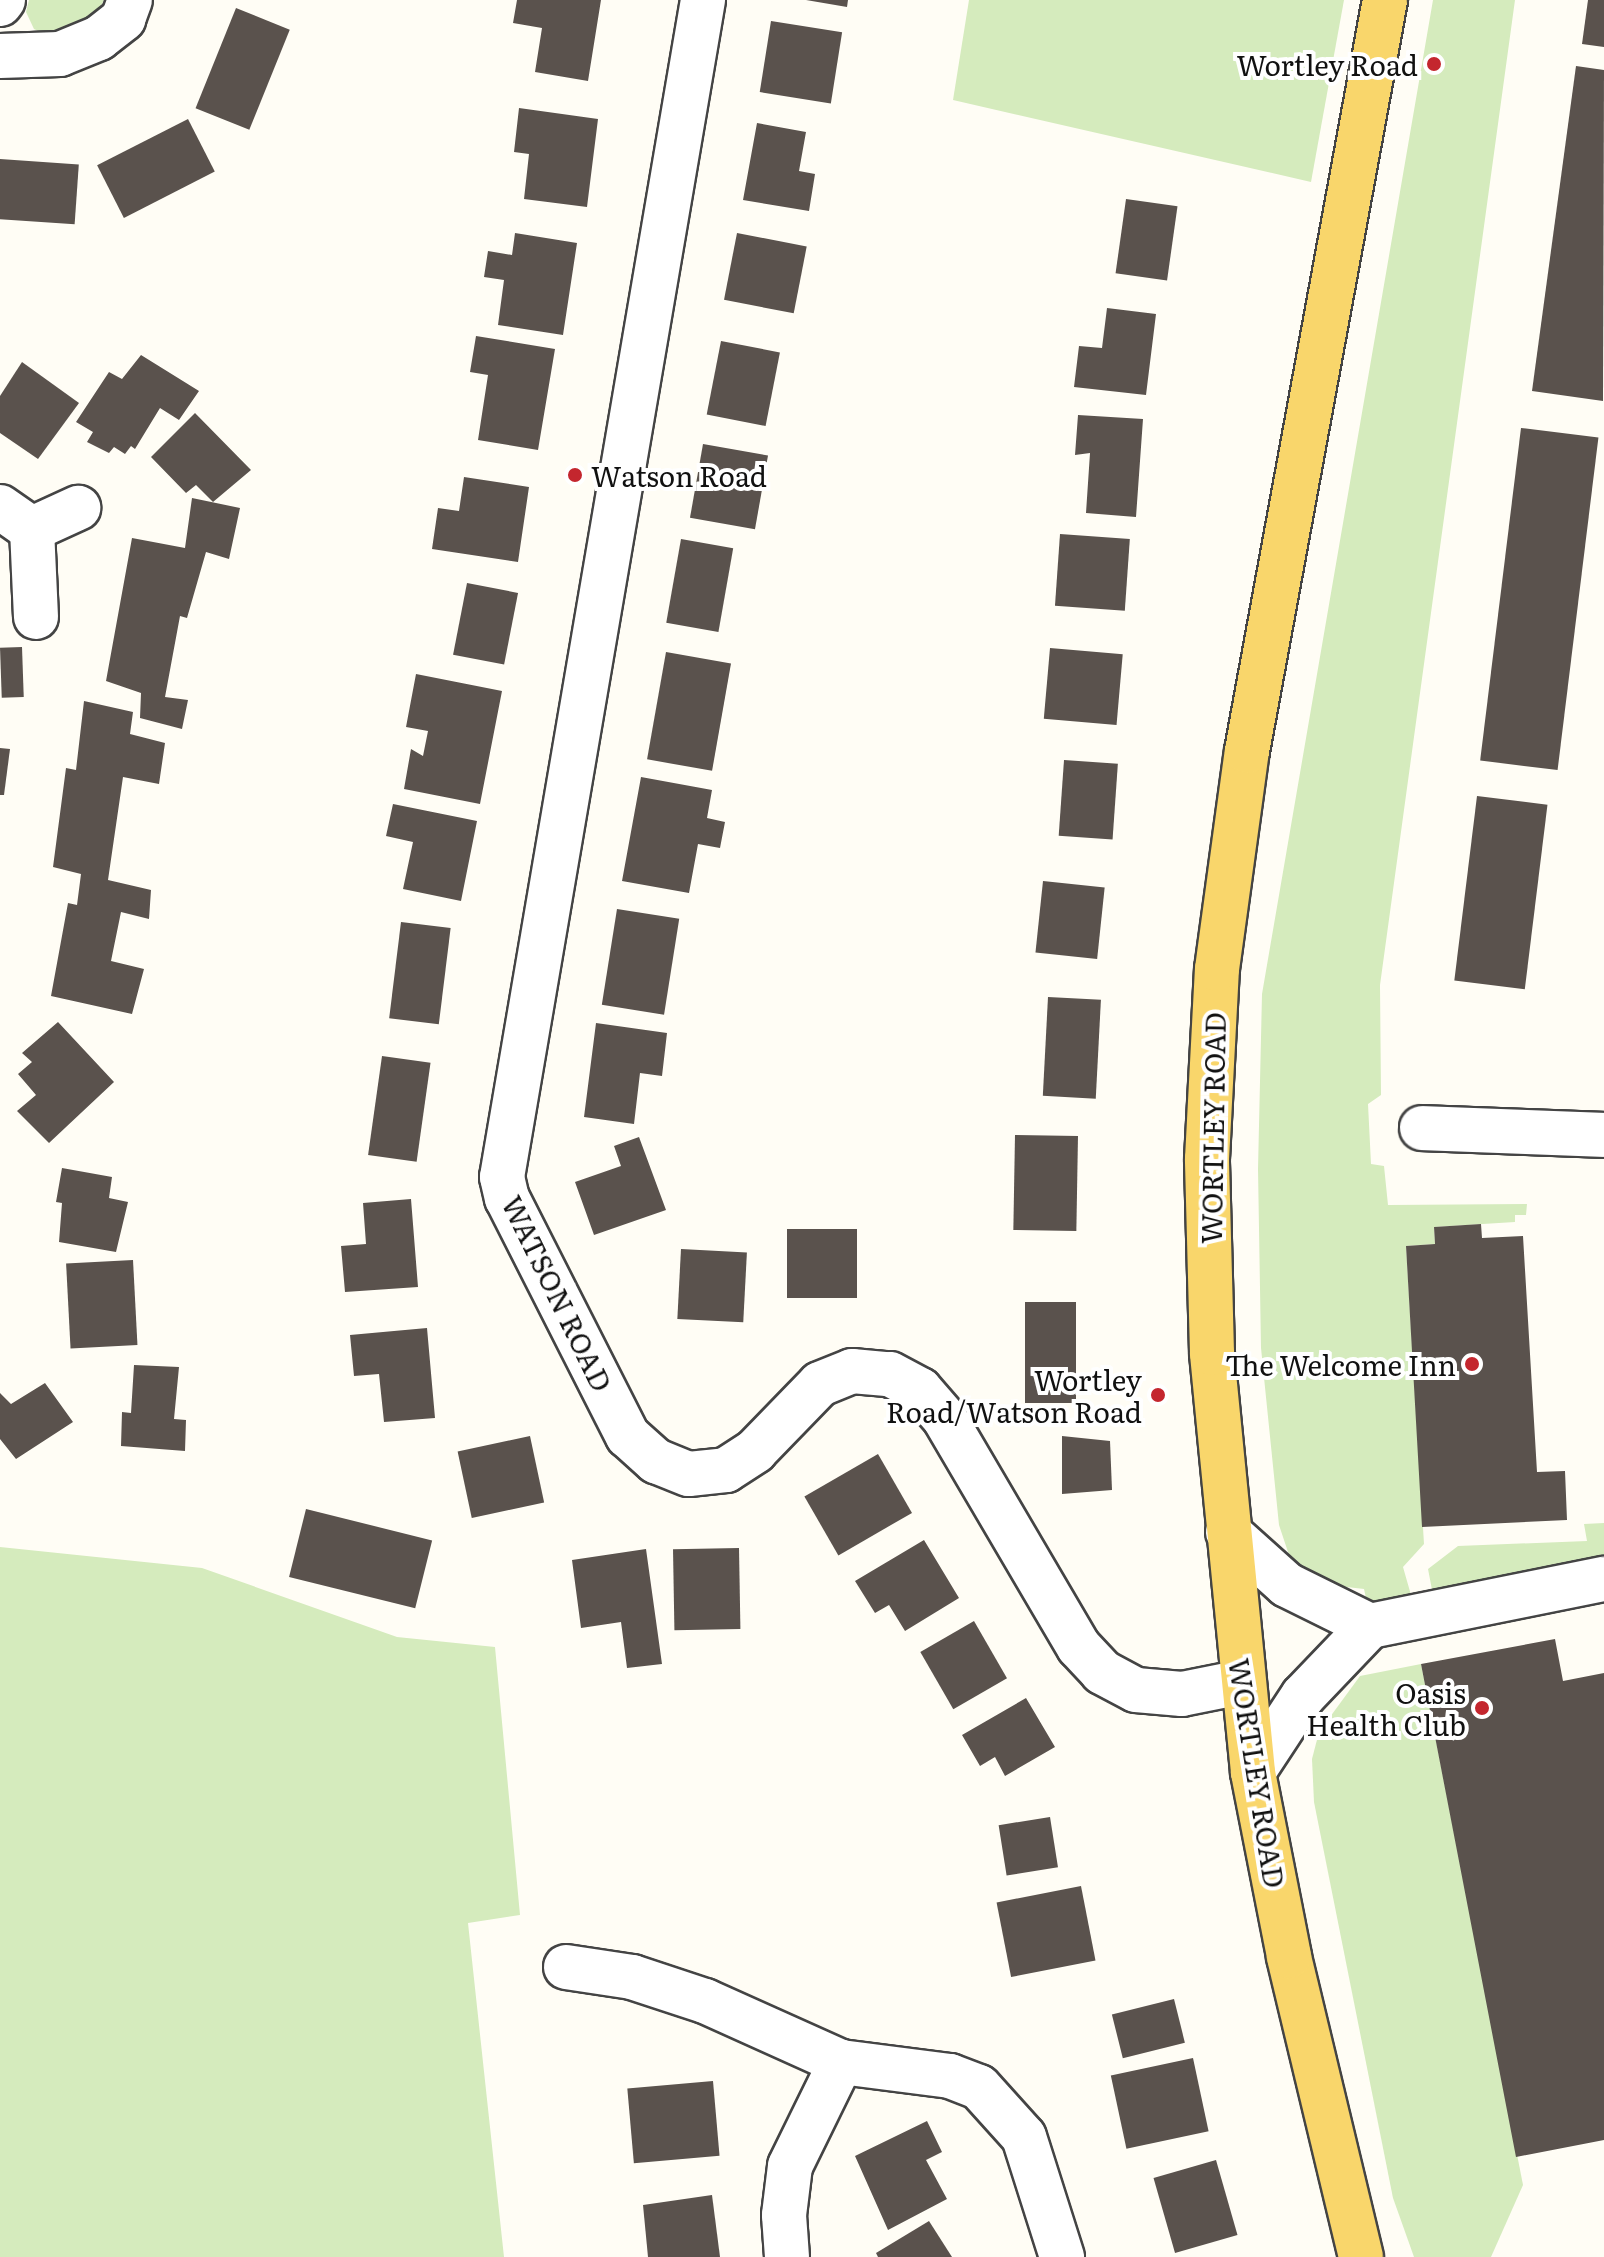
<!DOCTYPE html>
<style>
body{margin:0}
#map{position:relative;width:1604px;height:2257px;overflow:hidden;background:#fffdf5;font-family:Literata,serif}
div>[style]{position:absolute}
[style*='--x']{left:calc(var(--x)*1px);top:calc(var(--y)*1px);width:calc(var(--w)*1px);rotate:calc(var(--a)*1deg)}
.green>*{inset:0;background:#d5ebbd}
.building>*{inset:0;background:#5a524d;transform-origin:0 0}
.roads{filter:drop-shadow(2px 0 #444) drop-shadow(-2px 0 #444) drop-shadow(0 2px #444) drop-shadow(0 -2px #444)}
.minor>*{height:44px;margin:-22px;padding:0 22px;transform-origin:22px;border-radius:22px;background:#fff}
.major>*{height:44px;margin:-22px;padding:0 22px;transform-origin:22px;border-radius:22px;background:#f9d66b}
.dots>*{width:22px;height:22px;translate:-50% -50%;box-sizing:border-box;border:4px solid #fff;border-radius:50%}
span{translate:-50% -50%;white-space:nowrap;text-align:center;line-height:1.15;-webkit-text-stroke:8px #fff;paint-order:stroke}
.poi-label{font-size:28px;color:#111}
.right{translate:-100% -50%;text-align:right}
.left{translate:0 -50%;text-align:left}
.street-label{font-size:28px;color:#111}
</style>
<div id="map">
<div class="green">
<i style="clip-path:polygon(29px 0,104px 0,97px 13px,69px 33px,51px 37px,34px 29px,26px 12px)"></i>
<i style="clip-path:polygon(969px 0,1344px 0,1311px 182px,953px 100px)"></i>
<i style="clip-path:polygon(1433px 0,1515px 0,1380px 985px,1381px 1095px,1368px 1104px,1371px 1164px,1384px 1166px,1388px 1205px,1527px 1204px,1526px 1215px,1515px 1215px,1515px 1222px,1434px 1227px,1435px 1244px,1406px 1246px,1424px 1544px,1403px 1567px,1413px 1602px,1367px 1603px,1364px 1589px,1321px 1584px,1290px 1558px,1279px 1525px,1261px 1348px,1258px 1169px,1262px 994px)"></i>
<i style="clip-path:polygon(1604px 1523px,1604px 1562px,1433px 1595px,1428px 1569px,1458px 1546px,1587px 1541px,1584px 1524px)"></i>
<i style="clip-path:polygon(0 1547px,202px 1568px,397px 1637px,495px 1647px,520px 1915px,468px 1923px,504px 2257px,0 2257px)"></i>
<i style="clip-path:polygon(1421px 1664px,1523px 2185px,1491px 2257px,1414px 2257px,1393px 2198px,1314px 1802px,1312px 1759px,1319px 1732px,1360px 1676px)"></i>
</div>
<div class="building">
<i style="clip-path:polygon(517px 0,601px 0,588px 81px,535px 72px,542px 28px,513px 23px)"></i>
<i style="clip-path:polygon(806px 0,848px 0,847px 7px)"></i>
<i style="clip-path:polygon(1588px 0,1604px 0,1604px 47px,1582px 44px)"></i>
<i style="left:236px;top:8px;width:58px;height:108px;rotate:22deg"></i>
<i style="left:771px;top:21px;width:72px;height:72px;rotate:9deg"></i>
<i style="clip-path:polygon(1576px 66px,1604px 70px,1603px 401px,1532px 391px)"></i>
<i style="clip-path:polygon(519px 108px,598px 119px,587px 207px,524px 199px,529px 154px,514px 152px)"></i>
<i style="left:188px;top:119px;width:59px;height:102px;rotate:63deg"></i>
<i style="clip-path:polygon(757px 123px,806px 132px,799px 171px,815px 174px,809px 211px,743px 200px)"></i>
<i style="left:0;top:159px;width:79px;height:60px;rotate:4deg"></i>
<i style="left:1126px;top:199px;width:52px;height:75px;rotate:8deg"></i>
<i style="clip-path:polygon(515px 233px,577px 243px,563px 335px,498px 325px,504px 280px,484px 277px,488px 251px,512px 255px)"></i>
<i style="left:737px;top:233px;width:71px;height:68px;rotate:11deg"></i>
<i style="clip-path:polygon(1107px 308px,1156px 314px,1146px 395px,1074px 387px,1079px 346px,1102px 348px)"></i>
<i style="clip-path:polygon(476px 336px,555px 349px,538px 450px,478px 440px,488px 375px,470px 372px)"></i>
<i style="left:721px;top:341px;width:60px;height:75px;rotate:11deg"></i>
<i style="clip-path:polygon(141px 355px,199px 391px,179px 420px,160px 408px,135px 449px,131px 446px,125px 454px,114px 447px,109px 453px,87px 442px,93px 432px,76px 422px,109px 372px,122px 379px)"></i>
<i style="clip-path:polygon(22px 362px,79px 403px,38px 459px,0 433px,0 396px)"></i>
<i style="clip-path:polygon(195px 413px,251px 470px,213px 502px,196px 485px,186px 493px,151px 457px)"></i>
<i style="clip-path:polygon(1078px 415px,1143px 419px,1136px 517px,1086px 513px,1090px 453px,1075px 455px)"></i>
<i style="left:1521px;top:428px;width:78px;height:335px;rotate:7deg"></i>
<i style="left:703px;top:444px;width:66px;height:75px;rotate:10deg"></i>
<i style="clip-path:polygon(464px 477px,529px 487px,518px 562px,432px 549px,438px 508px,459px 511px)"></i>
<i style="clip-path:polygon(192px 498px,240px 508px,229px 559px,206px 552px,187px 618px,180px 616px,165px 697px,188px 700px,182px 729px,140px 718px,141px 693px,106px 681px,132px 538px,185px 548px)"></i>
<i style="left:1060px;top:534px;width:70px;height:72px;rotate:4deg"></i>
<i style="left:681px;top:539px;width:53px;height:85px;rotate:10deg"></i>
<i style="left:467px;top:583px;width:52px;height:73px;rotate:11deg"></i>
<i style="left:22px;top:647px;width:50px;height:22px;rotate:88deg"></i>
<i style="left:1050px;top:648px;width:73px;height:71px;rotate:5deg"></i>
<i style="left:666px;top:652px;width:66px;height:109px;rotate:10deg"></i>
<i style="clip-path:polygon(416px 674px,502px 691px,480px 804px,404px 789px,411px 749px,423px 756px,428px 731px,406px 727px)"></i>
<i style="clip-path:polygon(84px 701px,133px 712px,130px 734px,165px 743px,159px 784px,123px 777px,108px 880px,151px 890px,149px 919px,121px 912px,111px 961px,144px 969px,132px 1014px,51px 996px,68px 903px,77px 905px,81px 874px,53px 867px,66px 768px,76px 770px)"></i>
<i style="clip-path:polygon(0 748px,10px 749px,4px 795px,0 795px)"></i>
<i style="left:1064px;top:760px;width:54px;height:76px;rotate:4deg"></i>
<i style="clip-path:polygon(641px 777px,712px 790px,707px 818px,725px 822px,720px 848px,698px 844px,689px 893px,622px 881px)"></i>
<i style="left:1477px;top:796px;width:71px;height:186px;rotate:7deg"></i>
<i style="clip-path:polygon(393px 804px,477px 821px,461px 901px,403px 889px,413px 842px,386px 836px)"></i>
<i style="left:1043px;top:881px;width:62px;height:72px;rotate:6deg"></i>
<i style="left:617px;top:909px;width:63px;height:97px;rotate:9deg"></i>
<i style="left:401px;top:922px;width:50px;height:97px;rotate:7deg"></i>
<i style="left:1048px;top:997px;width:53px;height:99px;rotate:3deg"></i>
<i style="clip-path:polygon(58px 1022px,114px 1082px,49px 1143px,17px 1111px,36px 1095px,18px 1074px,32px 1062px,22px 1053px)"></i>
<i style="clip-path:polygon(596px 1023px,667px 1033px,662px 1076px,640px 1073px,634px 1124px,584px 1117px)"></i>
<i style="left:382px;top:1056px;width:49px;height:100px;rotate:8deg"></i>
<i style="left:1015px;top:1135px;width:63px;height:95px;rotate:1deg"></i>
<i style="clip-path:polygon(639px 1137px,666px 1210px,594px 1235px,575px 1182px,621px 1166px,614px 1146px)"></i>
<i style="clip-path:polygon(62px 1168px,112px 1177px,109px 1198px,128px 1202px,116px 1252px,59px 1242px,62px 1203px,56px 1202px)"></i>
<i style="clip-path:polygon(411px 1199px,418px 1287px,345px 1292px,341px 1246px,366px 1244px,363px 1203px)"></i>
<i style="clip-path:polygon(1481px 1224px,1482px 1238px,1523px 1236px,1537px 1472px,1565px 1471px,1567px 1520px,1422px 1527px,1406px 1246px,1435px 1244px,1434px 1227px)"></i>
<i style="left:787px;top:1229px;width:70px;height:69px"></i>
<i style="left:681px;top:1249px;width:66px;height:70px;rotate:3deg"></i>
<i style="left:133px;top:1260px;width:85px;height:67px;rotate:87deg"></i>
<i style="left:1025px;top:1302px;width:51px;height:101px"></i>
<i style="clip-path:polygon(427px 1328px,435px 1418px,384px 1422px,379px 1374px,354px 1376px,350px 1335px)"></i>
<i style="clip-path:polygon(134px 1365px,179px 1367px,174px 1419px,186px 1420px,185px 1451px,121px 1446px,122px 1412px,131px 1413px)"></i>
<i style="clip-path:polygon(45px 1383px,73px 1422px,16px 1459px,0 1439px,0 1393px,11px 1404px)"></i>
<i style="left:530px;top:1436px;width:68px;height:74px;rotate:78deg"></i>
<i style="clip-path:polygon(1062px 1436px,1110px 1441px,1112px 1490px,1062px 1494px)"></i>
<i style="left:878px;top:1454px;width:68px;height:85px;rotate:60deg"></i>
<i style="left:306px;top:1509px;width:130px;height:70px;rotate:14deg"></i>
<i style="clip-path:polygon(924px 1540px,959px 1598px,905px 1631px,889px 1605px,875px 1613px,855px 1581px)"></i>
<i style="left:739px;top:1548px;width:81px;height:66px;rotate:89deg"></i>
<i style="clip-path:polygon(646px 1549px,662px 1664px,627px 1668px,621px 1622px,581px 1628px,572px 1560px)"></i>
<i style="left:974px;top:1621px;width:66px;height:62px;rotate:60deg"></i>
<i style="clip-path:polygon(1555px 1639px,1563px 1681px,1604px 1673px,1604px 2140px,1516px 2157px,1421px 1664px)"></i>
<i style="clip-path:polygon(1026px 1698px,1055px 1747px,1005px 1776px,995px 1757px,980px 1766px,962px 1735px)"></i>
<i style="left:1050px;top:1817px;width:51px;height:52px;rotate:81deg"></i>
<i style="left:1081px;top:1886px;width:76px;height:86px;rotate:79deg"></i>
<i style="left:1174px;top:1999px;width:45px;height:64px;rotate:76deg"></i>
<i style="left:1193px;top:2058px;width:75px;height:84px;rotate:78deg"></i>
<i style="left:713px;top:2081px;width:75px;height:86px;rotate:85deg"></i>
<i style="clip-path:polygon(927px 2121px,942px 2152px,926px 2160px,947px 2199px,888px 2230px,855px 2156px)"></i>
<i style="left:1216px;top:2160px;width:78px;height:65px;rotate:74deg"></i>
<i style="clip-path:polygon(712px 2195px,720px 2257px,648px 2257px,643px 2205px)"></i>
<i style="clip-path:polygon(929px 2221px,952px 2257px,878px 2257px,876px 2253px)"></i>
</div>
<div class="roads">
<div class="minor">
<i style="--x:703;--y:0;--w:1194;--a:99.69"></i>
<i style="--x:502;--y:1177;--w:22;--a:77"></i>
<i style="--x:507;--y:1198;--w:267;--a:63.1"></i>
<i style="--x:628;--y:1436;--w:38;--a:42"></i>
<i style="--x:656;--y:1461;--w:35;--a:22"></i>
<i style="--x:689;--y:1474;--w:37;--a:-6"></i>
<i style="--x:726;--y:1470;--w:35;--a:-33"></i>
<i style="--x:755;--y:1451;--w:93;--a:-45.9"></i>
<i style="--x:820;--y:1384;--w:35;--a:-22"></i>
<i style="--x:852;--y:1371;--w:38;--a:5"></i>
<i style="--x:890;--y:1374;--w:34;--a:28"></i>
<i style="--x:920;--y:1390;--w:38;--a:49"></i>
<i style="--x:945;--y:1419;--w:264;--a:59.6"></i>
<i style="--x:1079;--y:1647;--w:34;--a:47"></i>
<i style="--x:1102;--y:1672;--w:38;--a:28"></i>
<i style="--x:1136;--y:1690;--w:46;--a:5"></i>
<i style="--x:1182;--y:1694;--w:61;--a:-11.3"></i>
<i style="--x:0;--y:4;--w:5;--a:-53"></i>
<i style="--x:0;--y:56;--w:60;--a:-1.9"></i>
<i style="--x:60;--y:54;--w:42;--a:-22.3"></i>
<i style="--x:99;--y:38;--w:31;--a:-38"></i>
<i style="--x:123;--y:19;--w:20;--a:-70"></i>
<i style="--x:0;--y:507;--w:39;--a:35"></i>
<i style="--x:32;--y:529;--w:88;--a:87.4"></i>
<i style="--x:32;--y:529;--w:51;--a:-24.5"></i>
<i style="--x:1422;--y:1128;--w:182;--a:2.2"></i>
<i style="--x:1228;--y:1532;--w:79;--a:41.9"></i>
<i style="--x:1287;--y:1585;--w:93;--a:26.3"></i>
<i style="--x:1253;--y:1772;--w:91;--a:-56.7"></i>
<i style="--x:1303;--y:1696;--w:97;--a:-46.3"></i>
<i style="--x:1370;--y:1626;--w:239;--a:-11.4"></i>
<i style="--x:566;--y:1967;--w:67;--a:8.6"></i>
<i style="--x:632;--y:1977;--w:77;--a:18.2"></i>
<i style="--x:705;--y:2001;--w:149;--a:24.2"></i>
<i style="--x:841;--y:2062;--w:110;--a:7.3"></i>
<i style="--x:950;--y:2076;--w:31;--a:21"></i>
<i style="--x:979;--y:2087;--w:67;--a:48"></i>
<i style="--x:1024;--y:2137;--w:126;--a:72.4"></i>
<i style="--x:787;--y:2257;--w:42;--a:-94.1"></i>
<i style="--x:784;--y:2215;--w:49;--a:-83"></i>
<i style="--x:790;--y:2166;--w:116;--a:-63.9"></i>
</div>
<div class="major">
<i style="--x:1361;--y:2257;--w:309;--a:-103.5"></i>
<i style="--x:1289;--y:1956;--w:187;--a:-101.1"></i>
<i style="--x:1253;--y:1772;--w:421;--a:-95.6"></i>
<i style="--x:1212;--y:1353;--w:194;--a:-91.5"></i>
<i style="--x:1207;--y:1159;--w:190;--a:-87"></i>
<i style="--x:1217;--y:969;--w:220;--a:-82.2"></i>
<i style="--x:1247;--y:751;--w:764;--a:-79.59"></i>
</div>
</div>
<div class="dots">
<i style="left:1434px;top:64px;background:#c4262e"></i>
<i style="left:575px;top:475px;background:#c4262e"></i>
<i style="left:1472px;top:1364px;background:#c4262e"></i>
<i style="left:1158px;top:1395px;background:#c4262e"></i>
<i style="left:1482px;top:1708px;background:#c4262e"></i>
</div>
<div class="poi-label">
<span class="right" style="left:1418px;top:64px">Wortley Road</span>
<span class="left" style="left:591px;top:475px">Watson Road</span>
<span class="right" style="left:1456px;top:1364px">The Welcome Inn</span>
<span class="right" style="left:1142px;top:1395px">Wortley<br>Road/Watson Road</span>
<span class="right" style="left:1466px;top:1708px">Oasis<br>Health Club</span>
</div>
<div class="street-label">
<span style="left:1212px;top:1128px;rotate:-89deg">WORTLEY ROAD</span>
<span style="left:558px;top:1293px;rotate:64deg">WATSON ROAD</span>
<span style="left:1258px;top:1773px;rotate:81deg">WORTLEY ROAD</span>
</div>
</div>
